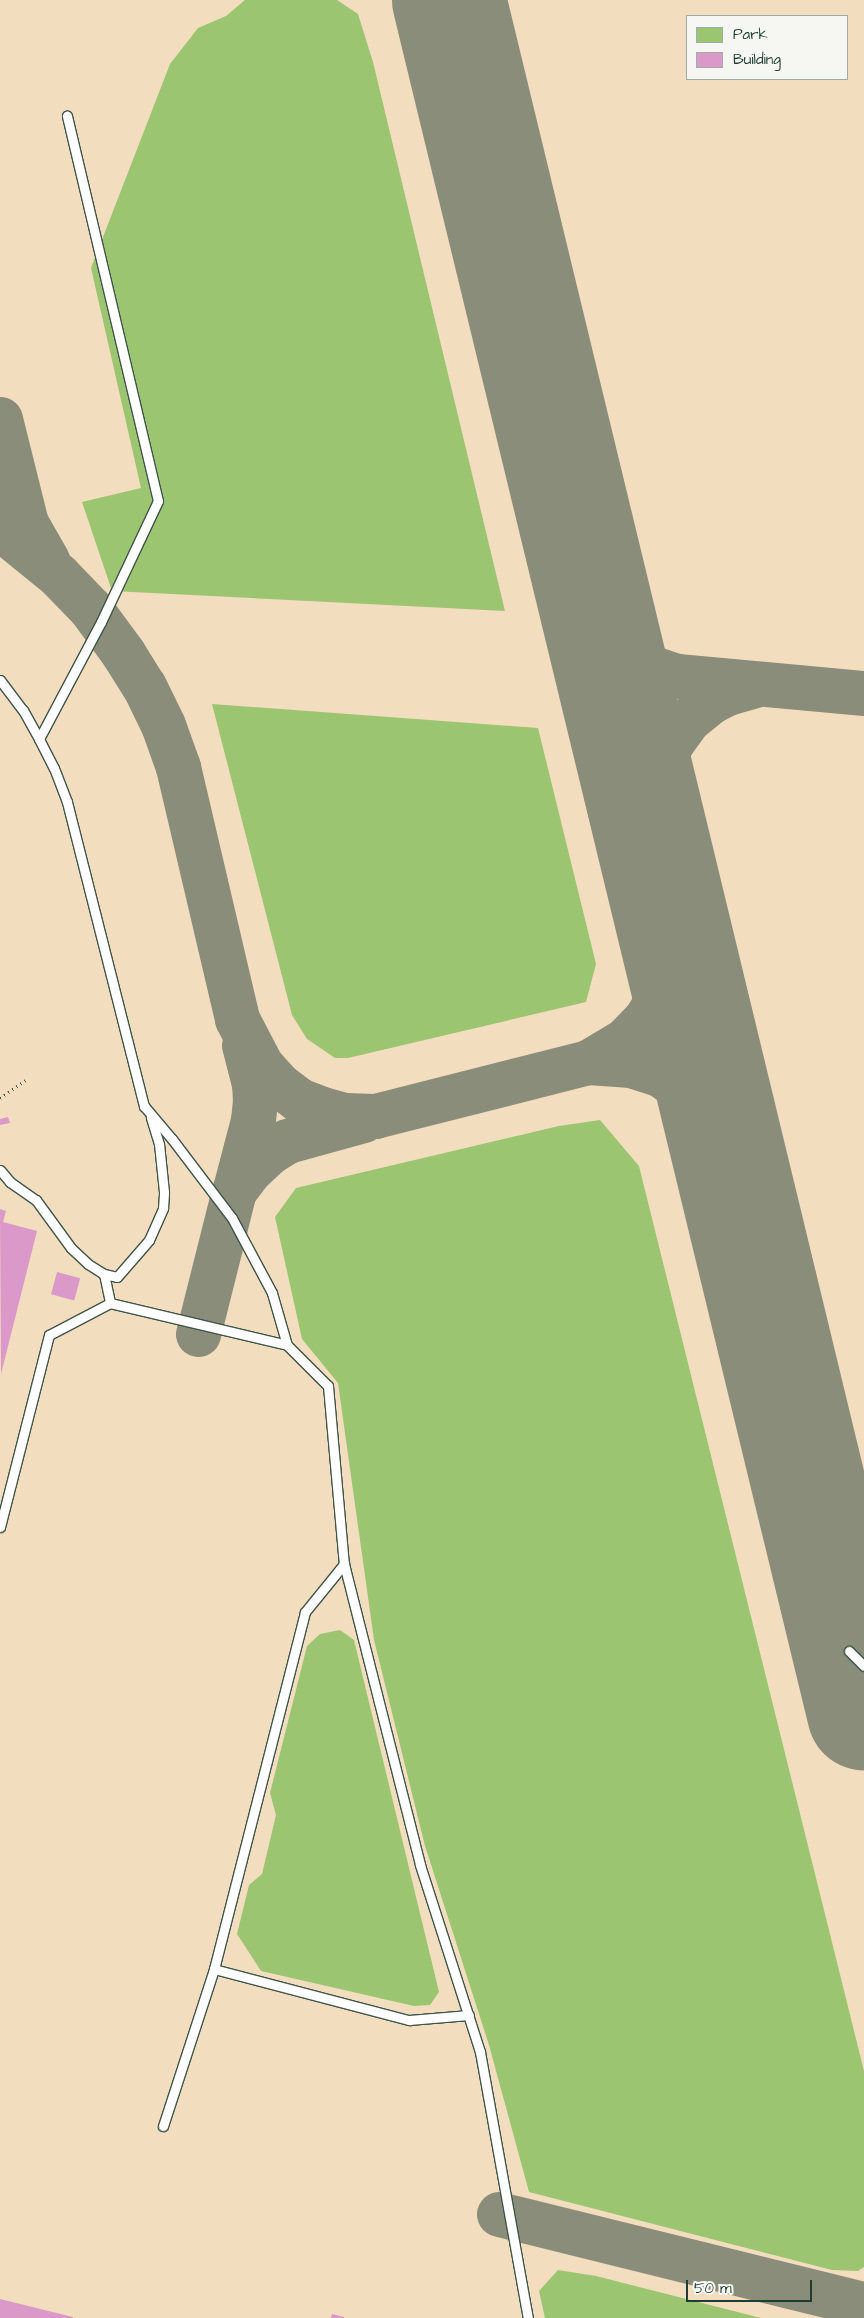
<!DOCTYPE html>
<style>
body{margin:0}
#map{position:relative;width:864px;height:2318px;overflow:hidden;background:#f3ddbf;font-family:"Architects Daughter",sans-serif}
div>[style]{position:absolute}
[style*='--x']{left:calc(var(--x)*1px);top:calc(var(--y)*1px);width:calc(var(--w)*1px);rotate:calc(var(--a)*1deg)}
.green>*{inset:0;background:#9cc571}
.taxiway>*{height:45px;margin:-22.5px;padding:0 22.5px;transform-origin:22.5px;border-radius:22.5px;background:#898d7a}
.runway>*{height:114px;margin:-57px;padding:0 57px;transform-origin:57px;border-radius:57px;background:#898d7a}
.building>*{inset:0;background:#da99c8;transform-origin:0 0}
.path>*{height:3px;margin-top:-1.5px;transform-origin:0;background:repeating-linear-gradient(90deg,#3f5549 0 1px,transparent 0 5px)}
.roads{filter:drop-shadow(1px 0 #3f5549) drop-shadow(-1px 0 #3f5549) drop-shadow(0 1px #3f5549) drop-shadow(0 -1px #3f5549)}
.lane>*{height:9px;margin:-4.5px;padding:0 4.5px;transform-origin:4.5px;border-radius:4.5px;background:#fff}
span{translate:-50% -50%;white-space:nowrap;text-align:center;line-height:1.15;-webkit-text-stroke:4px #f6f6f2;paint-order:stroke}
.legend{position:absolute;left:686px;top:15px;width:162px;height:65px;box-sizing:border-box;background:#f6f6f2;border:1px solid #a0aca6;margin:0;padding:6px 9px;list-style:none;font-size:15px;color:#1f3d34}
.legend li{display:flex;align-items:center;gap:10px;height:25px}
.legend b{width:25px;border:1px solid #a0aca6}
.scale{position:absolute;left:686px;top:2280px;width:126px;height:22px;box-sizing:border-box;border:2px solid #1f3d34;border-top:0;padding-left:6px;font-size:15px;line-height:18px;white-space:nowrap;color:#1f3d34;-webkit-text-stroke:4px #f6f6f2;paint-order:stroke}
</style>
<div id="map">
<div class="green">
<i style="clip-path:polygon(245px 0,337px 0,358px 14px,373px 62px,505px 611px,112px 591px,82px 502px,141px 488px,91px 268px,170px 64px,198px 28px,226px 16px)"></i>
<i style="clip-path:polygon(212px 704px,538px 728px,596px 964px,586px 1002px,348px 1058px,335px 1058px,307px 1039px,292px 1015px)"></i>
<i style="clip-path:polygon(600px 1120px,639px 1166px,864px 2071px,864px 2267px,858px 2271px,832px 2270px,529px 2192px,489px 2045px,425px 1846px,374px 1640px,338px 1383px,302px 1339px,275px 1217px,296px 1188px,559px 1126px)"></i>
<i style="clip-path:polygon(340px 1630px,354px 1640px,439px 1992px,430px 2005px,414px 2006px,261px 1971px,237px 1934px,249px 1885px,262px 1874px,276px 1815px,270px 1793px,307px 1646px,320px 1634px)"></i>
<i style="clip-path:polygon(558px 2270px,596px 2276px,761px 2318px,545px 2318px,539px 2291px)"></i>
</div>
<div class="taxiway">
<i style="--x:0;--y:419;--w:107;--a:76"></i>
<i style="--x:26;--y:523;--w:43;--a:60.4"></i>
<i style="--x:0;--y:528;--w:75;--a:39"></i>
<i style="--x:58;--y:575;--w:46;--a:45.9"></i>
<i style="--x:90;--y:608;--w:56;--a:53.7"></i>
<i style="--x:123;--y:653;--w:39;--a:58"></i>
<i style="--x:144;--y:686;--w:43;--a:64"></i>
<i style="--x:163;--y:725;--w:45;--a:70.3"></i>
<i style="--x:178;--y:767;--w:259;--a:76.8"></i>
<i style="--x:237;--y:1019;--w:52;--a:62.4"></i>
<i style="--x:261;--y:1065;--w:27;--a:48"></i>
<i style="--x:279;--y:1085;--w:25;--a:37"></i>
<i style="--x:299;--y:1100;--w:25;--a:21"></i>
<i style="--x:322;--y:1109;--w:23;--a:15"></i>
<i style="--x:344;--y:1115;--w:31;--a:2"></i>
<i style="--x:375;--y:1116;--w:220;--a:-14.2"></i>
<i style="--x:588;--y:1062;--w:43;--a:4"></i>
<i style="--x:631;--y:1065;--w:32;--a:18"></i>
<i style="--x:661;--y:1075;--w:33;--a:35"></i>
<i style="--x:688;--y:1094;--w:16;--a:45"></i>
<i style="--x:699;--y:1105;--w:28;--a:55"></i>
<i style="--x:715;--y:1128;--w:42;--a:65.9"></i>
<i style="--x:598;--y:612;--w:38;--a:60"></i>
<i style="--x:617;--y:645;--w:20;--a:45"></i>
<i style="--x:631;--y:659;--w:10;--a:29"></i>
<i style="--x:640;--y:664;--w:39;--a:18"></i>
<i style="--x:677;--y:676;--w:188;--a:5.2"></i>
<i style="--x:654;--y:844;--w:52;--a:-88.9"></i>
<i style="--x:655;--y:792;--w:34;--a:-75"></i>
<i style="--x:664;--y:759;--w:19;--a:-65"></i>
<i style="--x:672;--y:742;--w:29;--a:-54"></i>
<i style="--x:689;--y:719;--w:27;--a:-39"></i>
<i style="--x:710;--y:702;--w:19;--a:-28"></i>
<i style="--x:727;--y:693;--w:29;--a:-16"></i>
<i style="--x:588;--y:1062;--w:43;--a:-30.7"></i>
<i style="--x:625;--y:1040;--w:30;--a:-46"></i>
<i style="--x:646;--y:1018;--w:23;--a:-59"></i>
<i style="--x:658;--y:998;--w:43;--a:-72.4"></i>
<i style="--x:671;--y:957;--w:59;--a:-93.9"></i>
<i style="--x:236;--y:1185;--w:67;--a:-75.3"></i>
<i style="--x:253;--y:1120;--w:19;--a:-84"></i>
<i style="--x:255;--y:1101;--w:17;--a:-93"></i>
<i style="--x:254;--y:1084;--w:40;--a:-104.4"></i>
<i style="--x:198;--y:1334;--w:147;--a:-75.9"></i>
<i style="--x:234;--y:1191;--w:26;--a:-53"></i>
<i style="--x:250;--y:1170;--w:25;--a:-43"></i>
<i style="--x:268;--y:1153;--w:22;--a:-32"></i>
<i style="--x:287;--y:1141;--w:79;--a:-15.4"></i>
<i style="--x:499;--y:2214;--w:376;--a:13.9"></i>
</div>
<div class="runway">
<i style="--x:449;--y:0;--w:1763;--a:76.38"></i>
</div>
<div class="building">
<i style="clip-path:polygon(8px 1117px,10px 1123px,0 1125px,0 1119px)"></i>
<i style="clip-path:polygon(0 1209px,6px 1211px,3px 1222px,37px 1231px,1px 1374px)"></i>
<i style="left:57px;top:1272px;width:24px;height:23px;rotate:15deg"></i>
<i style="clip-path:polygon(0 2299px,73px 2317px,73px 2318px,0 2318px)"></i>
<i style="clip-path:polygon(332px 2314px,344px 2317px,344px 2318px,331px 2318px)"></i>
</div>
<div class="path">
<i style="--x:0;--y:1098;--w:32;--a:-35"></i>
</div>
<div class="roads">
<div class="lane">
<i style="--x:0;--y:680;--w:38;--a:53"></i>
<i style="--x:23;--y:710;--w:33;--a:61"></i>
<i style="--x:39;--y:739;--w:33;--a:63"></i>
<i style="--x:54;--y:768;--w:36;--a:69"></i>
<i style="--x:67;--y:802;--w:314;--a:75.8"></i>
<i style="--x:144;--y:1106;--w:43;--a:49.7"></i>
<i style="--x:172;--y:1139;--w:99;--a:52.8"></i>
<i style="--x:232;--y:1218;--w:85;--a:61.9"></i>
<i style="--x:272;--y:1293;--w:54;--a:73.9"></i>
<i style="--x:287;--y:1345;--w:58;--a:45"></i>
<i style="--x:328;--y:1386;--w:179;--a:84.9"></i>
<i style="--x:344;--y:1564;--w:310;--a:75.8"></i>
<i style="--x:420;--y:1865;--w:196;--a:72.2"></i>
<i style="--x:480;--y:2052;--w:270;--a:79.8"></i>
<i style="--x:39;--y:739;--w:132;--a:-62.1"></i>
<i style="--x:101;--y:622;--w:134;--a:-64.8"></i>
<i style="--x:158;--y:501;--w:396;--a:-103.3"></i>
<i style="--x:0;--y:1170;--w:16;--a:50"></i>
<i style="--x:10;--y:1182;--w:32;--a:35"></i>
<i style="--x:36;--y:1200;--w:59;--a:53.9"></i>
<i style="--x:71;--y:1248;--w:23;--a:43"></i>
<i style="--x:88;--y:1264;--w:19;--a:32"></i>
<i style="--x:104;--y:1274;--w:13;--a:13"></i>
<i style="--x:117;--y:1277;--w:49;--a:-49.1"></i>
<i style="--x:149;--y:1240;--w:35;--a:-66"></i>
<i style="--x:163;--y:1208;--w:16;--a:-86"></i>
<i style="--x:164;--y:1192;--w:48;--a:-95.9"></i>
<i style="--x:159;--y:1144;--w:28;--a:-107"></i>
<i style="--x:104;--y:1274;--w:30;--a:78"></i>
<i style="--x:0;--y:1527;--w:198;--a:-75.7"></i>
<i style="--x:49;--y:1335;--w:69;--a:-27.7"></i>
<i style="--x:110;--y:1303;--w:182;--a:13.3"></i>
<i style="--x:849;--y:1651;--w:21;--a:45"></i>
<i style="--x:214;--y:1969;--w:202;--a:14.7"></i>
<i style="--x:409;--y:2020;--w:60;--a:-4.8"></i>
<i style="--x:163;--y:2126;--w:165;--a:-72"></i>
<i style="--x:214;--y:1969;--w:368;--a:-75.7"></i>
<i style="--x:305;--y:1612;--w:62;--a:-50.9"></i>
</div>
</div>
<ul class="legend">
<li><b style="height:14px;background:#9cc571"></b>Park</li>
<li><b style="height:14px;background:#da99c8"></b>Building</li>
</ul>
<div class="scale">50 m</div>
</div>
